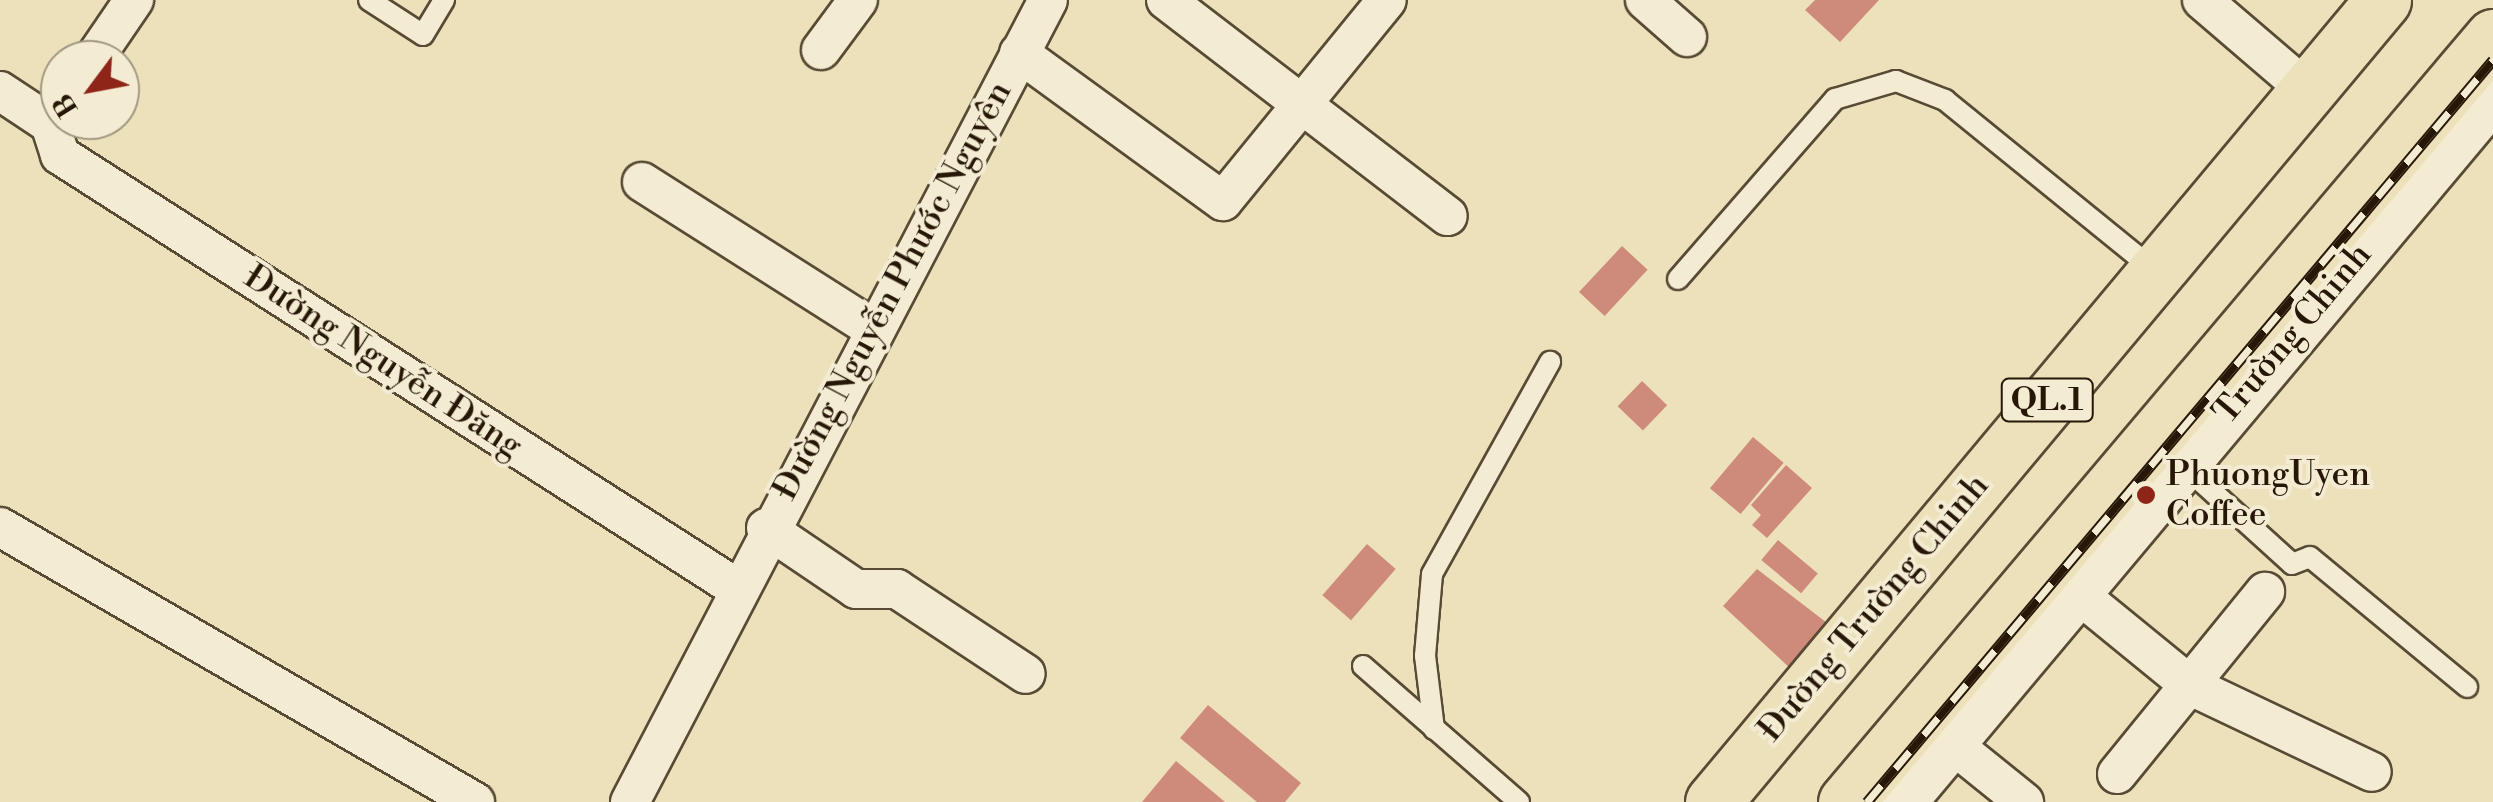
<!DOCTYPE html>
<meta charset="utf-8">
<style>
body{margin:0}
#map{position:relative;width:2493px;height:802px;overflow:hidden;background:#ede1bc;font-family:"Libre Bodoni",serif}
div>[style]{position:absolute}
[style*='--x']{left:calc(var(--x)*1px);top:calc(var(--y)*1px);width:calc(var(--w)*1px);rotate:calc(var(--a)*1deg)}
.building>*{inset:0;background:#ce8a7a;transform-origin:0 0}
.roads{filter:drop-shadow(2px 0 #584a34) drop-shadow(-2px 0 #584a34) drop-shadow(0 2px #584a34) drop-shadow(0 -2px #584a34)}
.service>*{height:20px;margin:-10px;padding:0 10px;transform-origin:10px;border-radius:10px;background:#f3ecd3}
.minor>*{height:38px;margin:-19px;padding:0 19px;transform-origin:19px;border-radius:19px;background:#f3ecd3}
.tertiary>*{height:48px;margin:-24px;padding:0 24px;transform-origin:24px;border-radius:24px;background:#f3ecd3}
.trunk>*{height:55px;margin:-27.5px;padding:0 27.5px;transform-origin:27.5px;border-radius:27.5px;background:#ede1bc}
.rail>*{height:11px;margin-top:-5.5px;transform-origin:0;background:repeating-linear-gradient(90deg,#f3ecd3 0 22px,#271707 0 44px);box-sizing:border-box;border-block:2px solid #271707}
.dots>*{width:28px;height:28px;translate:-50% -50%;box-sizing:border-box;border:5px solid #f3ecd3;border-radius:50%}
span{translate:-50% -50%;white-space:nowrap;text-align:center;line-height:1.15;-webkit-text-stroke:8px #f3ecd3;paint-order:stroke}
.shield-label span{padding:2px 8px;background:#f3ecd3;border:2px solid;border-radius:8px;-webkit-text-stroke-width:0}
.shield-label{font-size:32px;color:#271707;font-weight:700}
.street-label{font-size:35px;color:#271707}
.poi-label{font-size:35px;color:#271707}
.left{translate:0 -50%;text-align:left}
.north{position:absolute;left:40px;top:40px;width:100px;height:100px;box-sizing:border-box;background:#f3ecd3;border:2px solid #a19781;border-radius:50%;rotate:238deg;font-size:28px;font-weight:700;line-height:40px;text-align:center;color:#271707}
.north::after{content:'';display:block;margin:auto;width:35px;height:45px;background:#8f2418;clip-path:polygon(50% 0,100% 100%,50% 72%,0 100%)}
</style>
<div id="map">
<div class="building">
<i style="clip-path:polygon(1815px 0,1879px 0,1840px 42px,1805px 10px)"></i>
<i style="left:1622px;top:246px;width:35px;height:63px;rotate:43deg"></i>
<i style="left:1642px;top:381px;width:35px;height:35px;rotate:44deg"></i>
<i style="left:1753px;top:437px;width:40px;height:67px;rotate:40deg"></i>
<i style="clip-path:polygon(1786px 465px,1812px 488px,1767px 538px,1752px 525px,1761px 515px,1751px 505px)"></i>
<i style="left:1778px;top:540px;width:52px;height:26px;rotate:40deg"></i>
<i style="left:1367px;top:544px;width:38px;height:68px;rotate:41deg"></i>
<i style="clip-path:polygon(1757px 569px,1831px 626px,1791px 669px,1723px 606px)"></i>
<i style="clip-path:polygon(1208px 705px,1301px 783px,1285px 802px,1257px 802px,1180px 738px)"></i>
<i style="clip-path:polygon(1176px 761px,1225px 802px,1142px 802px)"></i>
</div>
<div class="roads">
<div class="service">
<i style="--x:369;--y:0;--w:64;--a:32.9"></i>
<i style="--x:423;--y:35;--w:41;--a:-59"></i>
<i style="--x:1678;--y:279;--w:239;--a:-48.9"></i>
<i style="--x:1835;--y:99;--w:64;--a:-16.4"></i>
<i style="--x:1896;--y:81;--w:53;--a:21.2"></i>
<i style="--x:1945;--y:100;--w:268;--a:39.1"></i>
<i style="--x:2183;--y:465;--w:147;--a:42.2"></i>
<i style="--x:2292;--y:564;--w:19;--a:-21"></i>
<i style="--x:2310;--y:557;--w:204;--a:39.6"></i>
<i style="--x:1363;--y:666;--w:207;--a:41.1"></i>
<i style="--x:1434;--y:729;--w:74;--a:-97"></i>
<i style="--x:1425;--y:656;--w:82;--a:-85.1"></i>
<i style="--x:1432;--y:574;--w:243;--a:-60.9"></i>
</div>
<div class="minor">
<i style="--x:1166;--y:0;--w:355;--a:37.5"></i>
<i style="--x:1645;--y:0;--w:56;--a:41.4"></i>
<i style="--x:2202;--y:0;--w:137;--a:40.6"></i>
<i style="--x:821;--y:50;--w:62;--a:-53.5"></i>
<i style="--x:1019;--y:53;--w:252;--a:36"></i>
<i style="--x:1223;--y:201;--w:259;--a:-50.8"></i>
<i style="--x:93;--y:60;--w:73;--a:-55.7"></i>
<i style="--x:0;--y:91;--w:60;--a:33.4"></i>
<i style="--x:60;--y:109;--w:18;--a:124"></i>
<i style="--x:50;--y:124;--w:33;--a:72"></i>
<i style="--x:60;--y:155;--w:801;--a:32.62"></i>
<i style="--x:642;--y:182;--w:272;--a:32.4"></i>
<i style="--x:0;--y:527;--w:549;--a:30.07"></i>
<i style="--x:766;--y:528;--w:109;--a:34.1"></i>
<i style="--x:856;--y:589;--w:41;--a:0"></i>
<i style="--x:897;--y:589;--w:154;--a:33.4"></i>
<i style="--x:2077;--y:593;--w:147;--a:39.2"></i>
<i style="--x:2191;--y:686;--w:200;--a:25.4"></i>
<i style="--x:1951;--y:743;--w:94;--a:38.9"></i>
<i style="--x:2117;--y:774;--w:235;--a:-50.9"></i>
<i style="--x:630;--y:802;--w:904;--a:-62.47"></i>
</div>
<div class="tertiary">
<i style="--x:1902;--y:802;--w:920;--a:-50.03"></i>
</div>
<div class="trunk">
<i style="--x:1713;--y:802;--w:1045;--a:-50.12"></i>
<i style="--x:1846;--y:802;--w:1002;--a:-49.78"></i>
</div>
</div>
<div class="rail">
<i style="--x:1867;--y:802;--w:971;--a:-49.85"></i>
</div>
<div class="dots">
<i style="left:2146px;top:495px;background:#8f2418"></i>
</div>
<div class="shield-label">
<span style="left:2047px;top:400px">QL.1</span>
</div>
<div class="street-label">
<span style="left:893px;top:291px;rotate:-62deg">Đường Nguyễn Phước Nguyên</span>
<span style="left:2293px;top:334px;rotate:-50deg">Trường Chinh</span>
<span style="left:383px;top:362px;rotate:33deg">Đường Nguyễn Đăng</span>
<span style="left:1874px;top:608px;rotate:-50deg">Đường Trường Chinh</span>
</div>
<div class="poi-label">
<span class="left" style="left:2166px;top:495px">PhuongUyen<br>Coffee</span>
</div>
<div class="north">B</div>
</div>
